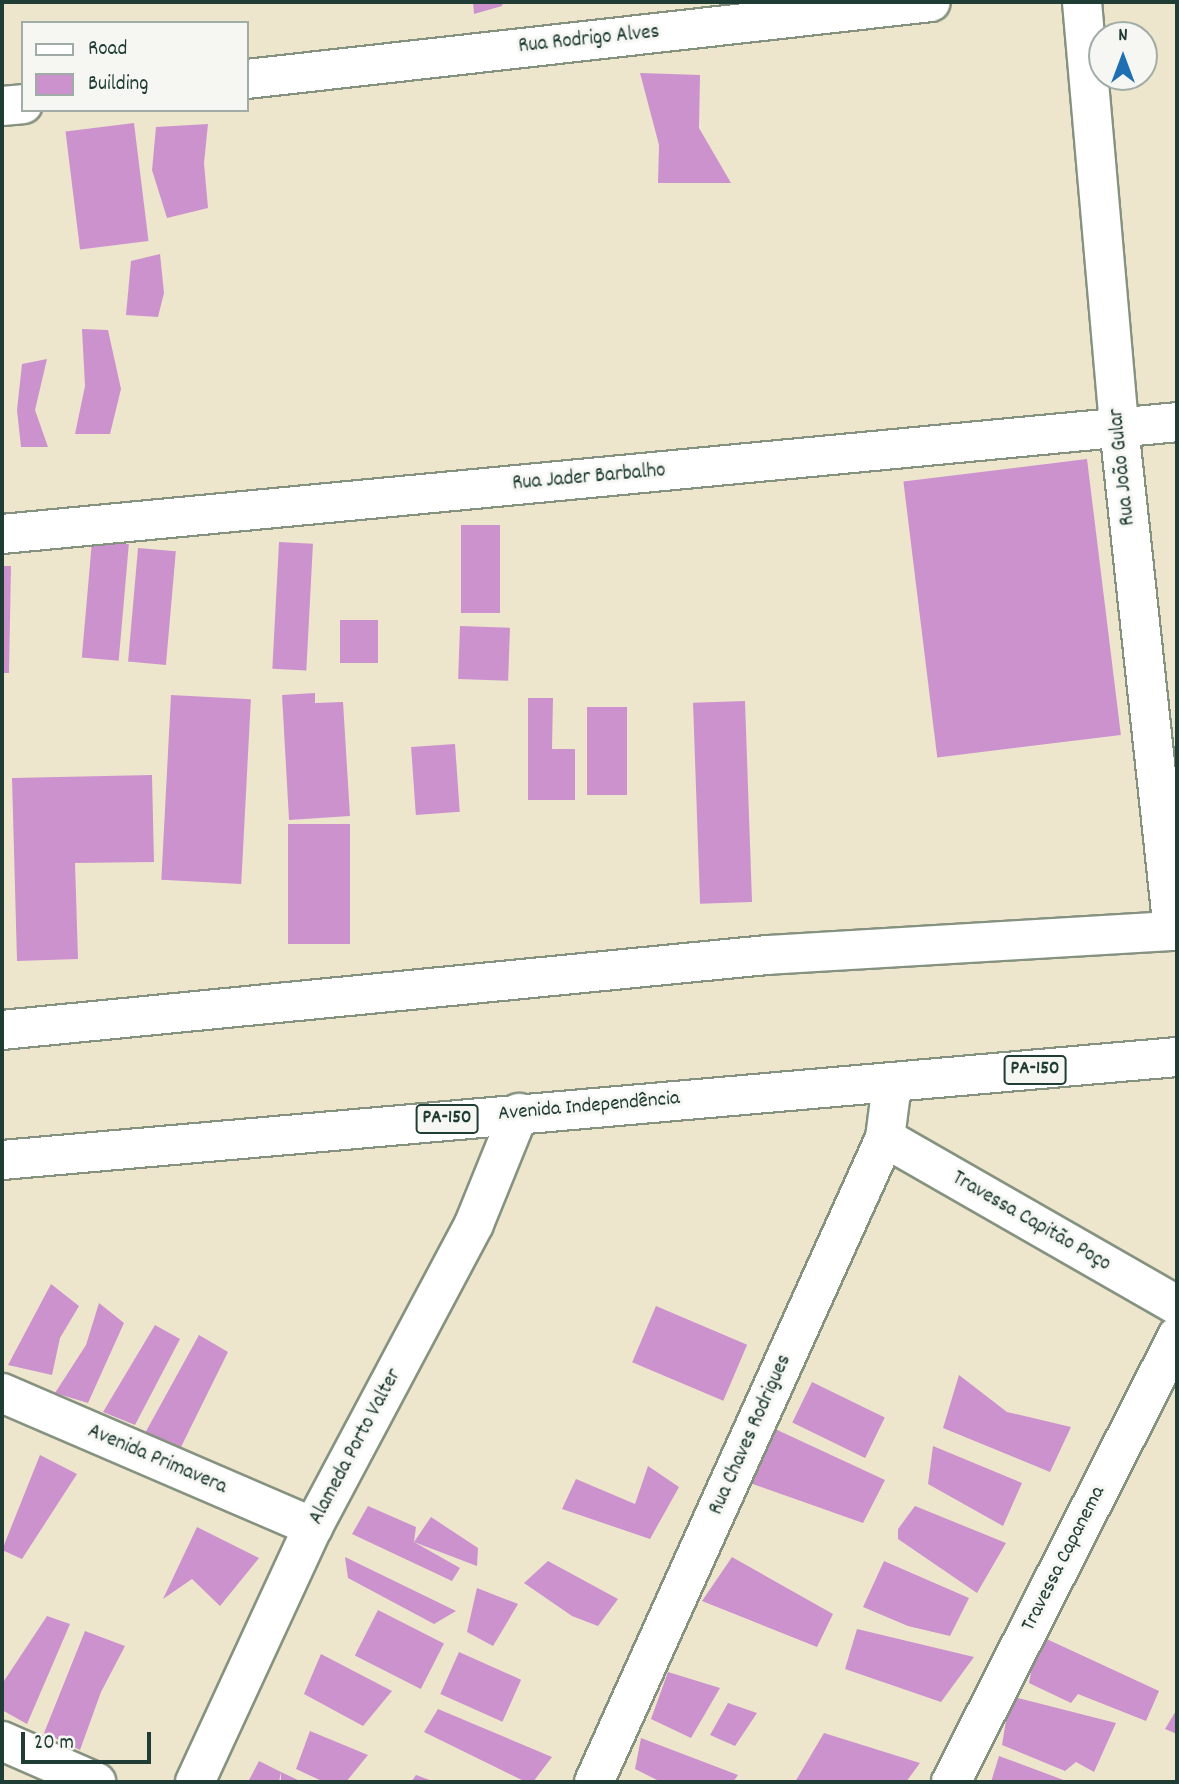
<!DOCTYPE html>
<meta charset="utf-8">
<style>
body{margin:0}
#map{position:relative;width:1179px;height:1784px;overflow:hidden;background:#ede6cd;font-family:Dekko,sans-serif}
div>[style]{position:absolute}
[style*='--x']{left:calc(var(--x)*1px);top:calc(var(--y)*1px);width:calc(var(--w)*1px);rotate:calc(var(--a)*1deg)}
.building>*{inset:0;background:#cc92ce;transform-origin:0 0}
.roads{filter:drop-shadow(2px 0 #869280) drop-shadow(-2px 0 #869280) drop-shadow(0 2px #869280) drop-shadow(0 -2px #869280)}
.minor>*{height:38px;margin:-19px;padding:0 19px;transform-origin:19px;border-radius:19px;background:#fff}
.primary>*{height:38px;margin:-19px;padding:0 19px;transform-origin:19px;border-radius:19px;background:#fff}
span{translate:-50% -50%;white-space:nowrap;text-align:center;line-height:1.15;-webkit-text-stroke:6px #f6f6f2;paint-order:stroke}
.shield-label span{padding:2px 5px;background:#f6f6f2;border:2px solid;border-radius:5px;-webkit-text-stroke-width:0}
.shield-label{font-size:19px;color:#1f3d34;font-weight:700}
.street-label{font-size:21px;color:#1f3d34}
.frame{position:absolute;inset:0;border:4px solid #1f3d34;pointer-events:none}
.legend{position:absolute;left:21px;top:21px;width:228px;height:91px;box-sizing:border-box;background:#f6f6f2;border:2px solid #a0aca6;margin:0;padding:9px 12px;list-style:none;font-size:21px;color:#1f3d34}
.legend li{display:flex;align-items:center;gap:14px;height:35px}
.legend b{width:35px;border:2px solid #a0aca6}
.north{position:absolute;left:1088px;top:21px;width:70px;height:70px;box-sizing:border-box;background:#f6f6f2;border:2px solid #a0aca6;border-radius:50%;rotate:0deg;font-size:19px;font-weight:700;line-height:28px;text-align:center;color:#1f3d34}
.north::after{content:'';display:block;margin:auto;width:24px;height:32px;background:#1f6fb2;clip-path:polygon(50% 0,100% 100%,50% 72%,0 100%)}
.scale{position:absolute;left:21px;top:1732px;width:130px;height:32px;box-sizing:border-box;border:4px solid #1f3d34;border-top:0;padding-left:9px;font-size:21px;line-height:24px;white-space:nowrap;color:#1f3d34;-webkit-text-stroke:5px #f6f6f2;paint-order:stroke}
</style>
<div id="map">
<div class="building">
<i style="clip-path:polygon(473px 2px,503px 2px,502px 6px,474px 14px)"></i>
<i style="clip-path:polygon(640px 73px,700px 75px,699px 128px,731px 183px,658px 183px,659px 145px)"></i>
<i style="left:134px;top:123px;width:119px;height:69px;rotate:83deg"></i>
<i style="clip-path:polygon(208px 124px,204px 163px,208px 208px,167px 218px,152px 170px,156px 127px)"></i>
<i style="clip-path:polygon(160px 254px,164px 293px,158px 317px,126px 315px,131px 261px)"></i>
<i style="clip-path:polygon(82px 329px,108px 330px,121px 389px,110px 434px,75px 434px,85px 386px)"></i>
<i style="clip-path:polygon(47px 359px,35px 410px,48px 447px,21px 447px,17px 410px,22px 364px)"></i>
<i style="left:1087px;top:459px;width:278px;height:185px;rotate:83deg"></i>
<i style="left:500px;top:525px;width:88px;height:39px;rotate:90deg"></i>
<i style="left:92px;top:541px;width:37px;height:117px;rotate:5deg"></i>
<i style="left:279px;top:542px;width:34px;height:127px;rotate:3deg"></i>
<i style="left:138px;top:548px;width:38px;height:114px;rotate:5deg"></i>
<i style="clip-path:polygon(2px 566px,11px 566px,9px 673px,2px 673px)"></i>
<i style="left:340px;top:620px;width:38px;height:43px"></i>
<i style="left:460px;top:626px;width:50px;height:53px;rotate:2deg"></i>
<i style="clip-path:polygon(315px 693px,315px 703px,343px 702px,350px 816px,289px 820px,282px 695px)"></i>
<i style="left:171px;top:695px;width:80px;height:185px;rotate:3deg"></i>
<i style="clip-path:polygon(528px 698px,553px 698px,552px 749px,575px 749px,575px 800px,528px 800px)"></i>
<i style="left:745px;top:701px;width:201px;height:52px;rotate:88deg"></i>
<i style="left:587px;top:707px;width:40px;height:88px"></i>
<i style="left:455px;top:744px;width:68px;height:44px;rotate:86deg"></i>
<i style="clip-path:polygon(152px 775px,154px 862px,75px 863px,78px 959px,17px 961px,12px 778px)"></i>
<i style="left:350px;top:824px;width:120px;height:62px;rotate:90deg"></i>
<i style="clip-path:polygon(51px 1284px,79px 1306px,60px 1338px,52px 1375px,8px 1365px)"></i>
<i style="clip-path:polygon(99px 1303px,124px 1323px,88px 1403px,55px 1393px,86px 1345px)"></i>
<i style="left:656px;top:1306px;width:99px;height:61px;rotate:23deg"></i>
<i style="clip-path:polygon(155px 1325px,180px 1339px,135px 1425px,103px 1412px)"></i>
<i style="clip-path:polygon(199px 1335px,228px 1352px,180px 1449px,144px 1435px)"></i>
<i style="clip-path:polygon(959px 1375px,1007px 1412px,1071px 1427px,1050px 1472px,943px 1428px)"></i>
<i style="left:812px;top:1382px;width:81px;height:45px;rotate:26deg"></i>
<i style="clip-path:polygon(773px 1428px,885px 1480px,863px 1523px,747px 1482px)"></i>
<i style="clip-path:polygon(933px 1446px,1022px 1483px,1003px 1526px,928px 1484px)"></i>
<i style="clip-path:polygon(40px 1455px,77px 1474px,22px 1559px,2px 1550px)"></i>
<i style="clip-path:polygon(648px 1466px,679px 1487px,650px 1539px,562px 1509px,576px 1479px,635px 1504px)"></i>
<i style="clip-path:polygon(368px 1506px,416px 1527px,414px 1542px,460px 1568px,452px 1581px,352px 1534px)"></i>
<i style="clip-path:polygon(915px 1506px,1006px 1543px,977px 1593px,898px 1539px,898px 1529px)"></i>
<i style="clip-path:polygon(431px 1517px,478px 1548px,477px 1566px,414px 1542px)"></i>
<i style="clip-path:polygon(197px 1527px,259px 1558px,220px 1606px,192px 1579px,163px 1599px)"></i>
<i style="clip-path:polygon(345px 1557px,456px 1611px,434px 1624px,348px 1578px)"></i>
<i style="clip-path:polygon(732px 1557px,833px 1614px,817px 1647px,702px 1601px)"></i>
<i style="clip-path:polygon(548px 1561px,618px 1599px,598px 1626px,572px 1616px,524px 1583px)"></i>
<i style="clip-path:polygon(884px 1561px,969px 1598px,950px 1636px,908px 1626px,863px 1607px)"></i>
<i style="clip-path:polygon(477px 1588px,518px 1604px,493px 1646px,467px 1632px)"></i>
<i style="left:378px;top:1610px;width:74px;height:51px;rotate:27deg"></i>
<i style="clip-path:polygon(47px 1616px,70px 1624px,27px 1724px,2px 1710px,2px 1684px)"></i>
<i style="clip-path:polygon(857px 1629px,974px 1657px,941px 1702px,845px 1669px)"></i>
<i style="clip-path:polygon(85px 1631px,125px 1646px,101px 1692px,80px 1750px,44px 1733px)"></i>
<i style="clip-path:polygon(1038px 1635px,1159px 1691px,1146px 1721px,1078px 1694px,1071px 1703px,1029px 1683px)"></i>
<i style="left:459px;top:1652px;width:68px;height:46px;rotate:24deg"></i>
<i style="clip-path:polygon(321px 1654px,392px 1691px,363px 1726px,304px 1694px)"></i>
<i style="clip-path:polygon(668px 1672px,720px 1688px,691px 1738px,651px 1719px)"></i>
<i style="clip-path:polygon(1010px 1696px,1116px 1723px,1094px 1772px,1076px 1762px,1065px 1771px,1002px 1745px)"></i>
<i style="clip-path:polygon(728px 1703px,757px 1713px,735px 1746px,710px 1735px)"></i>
<i style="clip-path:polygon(438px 1709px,552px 1757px,533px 1782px,526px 1782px,424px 1732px)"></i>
<i style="clip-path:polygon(1177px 1709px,1177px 1734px,1165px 1729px)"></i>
<i style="clip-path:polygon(310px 1731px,368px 1755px,346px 1782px,324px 1782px,296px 1769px)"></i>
<i style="clip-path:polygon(824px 1733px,920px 1763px,906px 1782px,795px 1782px)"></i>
<i style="clip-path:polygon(641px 1738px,738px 1775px,733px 1782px,661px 1782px,635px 1769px)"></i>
<i style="clip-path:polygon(999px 1756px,1069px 1782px,991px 1782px)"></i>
<i style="clip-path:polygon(259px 1761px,281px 1772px,279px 1782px,248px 1782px)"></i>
<i style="clip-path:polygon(281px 1772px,302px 1782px,281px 1782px)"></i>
<i style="clip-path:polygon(416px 1775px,435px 1782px,411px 1782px)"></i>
</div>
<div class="roads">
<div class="minor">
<i style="--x:1082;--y:2;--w:427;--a:85"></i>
<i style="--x:1119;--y:427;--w:507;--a:83.88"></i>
<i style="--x:247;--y:79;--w:688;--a:-6.42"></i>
<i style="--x:2;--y:106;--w:21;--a:-5"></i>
<i style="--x:2;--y:534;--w:1180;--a:-5.44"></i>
<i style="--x:885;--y:1138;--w:336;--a:29.8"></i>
<i style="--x:2;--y:1393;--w:339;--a:23.3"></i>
<i style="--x:2;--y:1741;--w:103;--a:23.6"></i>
<i style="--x:195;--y:1782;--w:281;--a:-65.2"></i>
<i style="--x:313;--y:1527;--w:343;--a:-62"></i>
<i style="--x:474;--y:1224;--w:120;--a:-67.9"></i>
<i style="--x:594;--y:1782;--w:707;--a:-65.68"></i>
<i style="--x:885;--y:1138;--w:54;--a:-82.6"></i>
<i style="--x:951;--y:1782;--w:500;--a:-63.1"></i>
</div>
<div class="primary">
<i style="--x:2;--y:1030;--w:769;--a:-5.6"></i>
<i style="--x:767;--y:955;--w:411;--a:-3.4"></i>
<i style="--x:2;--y:1160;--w:1180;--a:-5.01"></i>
</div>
</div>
<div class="shield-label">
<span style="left:1035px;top:1070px">PA-150</span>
<span style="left:447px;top:1119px">PA-150</span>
</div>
<div class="street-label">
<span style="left:589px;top:40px;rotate:-6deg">Rua Rodrigo Alves</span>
<span style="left:1123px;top:467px;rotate:-96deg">Rua João Gular</span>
<span style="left:589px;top:478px;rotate:-5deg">Rua Jader Barbalho</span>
<span style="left:589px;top:1107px;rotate:-5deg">Avenida Independência</span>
<span style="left:1031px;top:1222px;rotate:30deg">Travessa Capitão Poço</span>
<span style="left:751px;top:1435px;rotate:-66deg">Rua Chaves Rodrigues</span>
<span style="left:356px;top:1447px;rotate:-62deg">Alameda Porto Valter</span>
<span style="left:157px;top:1460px;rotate:23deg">Avenida Primavera</span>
<span style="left:1064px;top:1559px;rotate:-63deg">Travessa Capanema</span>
</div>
<div class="frame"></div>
<ul class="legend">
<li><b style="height:9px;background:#fff"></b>Road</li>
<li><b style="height:19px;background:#cc92ce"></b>Building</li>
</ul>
<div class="north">N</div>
<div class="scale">20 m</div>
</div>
